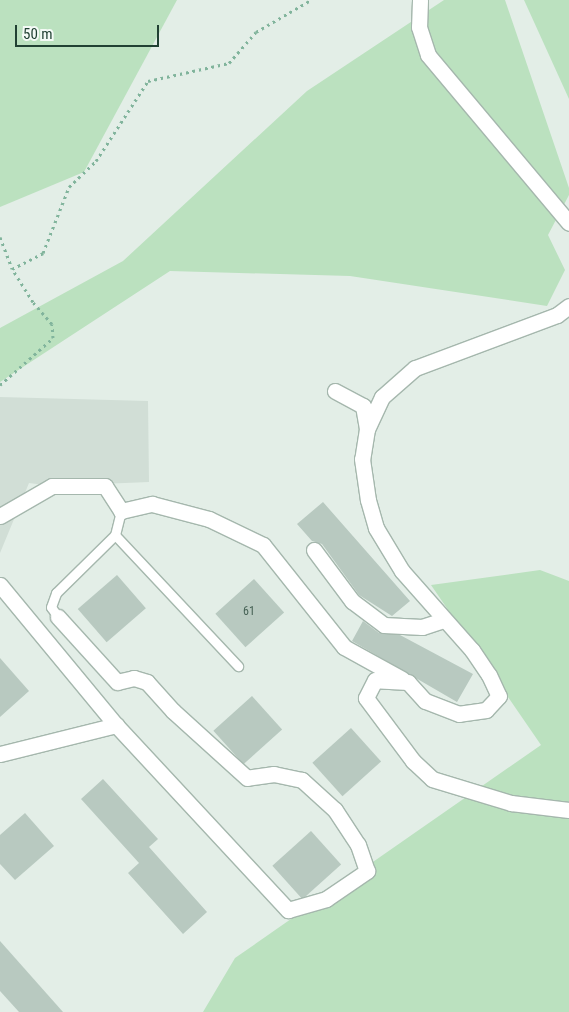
<!DOCTYPE html>
<style>
body{margin:0}
#map{position:relative;width:569px;height:1012px;overflow:hidden;background:#e3eee7;font-family:"Roboto Condensed",sans-serif}
div>[style]{position:absolute}
[style*='--x']{left:calc(var(--x)*1px);top:calc(var(--y)*1px);width:calc(var(--w)*1px);rotate:calc(var(--a)*1deg)}
.built>*{inset:0;background:#d1ded6}
.green>*{inset:0;background:#bbe1bf}
.building>*{inset:0;background:#b8c9c0;transform-origin:0 0}
.path>*{height:3px;margin-top:-1.5px;transform-origin:0;background:repeating-linear-gradient(90deg,#81b49c 0 2.5px,transparent 0 6.5px)}
.roads{filter:drop-shadow(1px 0 #a5b7ad) drop-shadow(-1px 0 #a5b7ad) drop-shadow(0 1px #a5b7ad) drop-shadow(0 -1px #a5b7ad)}
.lane>*{height:9px;margin:-4.5px;padding:0 4.5px;transform-origin:4.5px;border-radius:4.5px;background:#fff}
.street>*{height:15px;margin:-7.5px;padding:0 7.5px;transform-origin:7.5px;border-radius:7.5px;background:#fff}
.secondary>*{height:15px;margin:-7.5px;padding:0 7.5px;transform-origin:7.5px;border-radius:7.5px;background:#fff}
span{translate:-50% -50%;white-space:nowrap;text-align:center;line-height:1.15;-webkit-text-stroke:4px #f4faf6;paint-order:stroke}
.number-label{font-size:12px;color:#476356}
.number-label span{-webkit-text-stroke-width:0}
.scale{position:absolute;left:15px;top:25px;width:144px;height:22px;box-sizing:border-box;border:2px solid #214133;border-top:0;padding-left:6px;font-size:15px;line-height:18px;white-space:nowrap;color:#214133;-webkit-text-stroke:4px #f4faf6;paint-order:stroke}
</style>
<div id="map">
<div class="built">
<i style="clip-path:polygon(0 397px,148px 401px,149px 482px,52px 486px,29px 483px,0 553px)"></i>
</div>
<div class="green">
<i style="clip-path:polygon(0 0,177px 0,84px 172px,0 207px)"></i>
<i style="clip-path:polygon(444px 0,505px 0,569px 188px,569px 195px,548px 235px,565px 270px,547px 306px,350px 276px,170px 271px,0 382px,0 328px,123px 261px,307px 91px)"></i>
<i style="clip-path:polygon(524px 0,569px 0,569px 99px)"></i>
<i style="clip-path:polygon(540px 570px,569px 581px,569px 1012px,203px 1012px,235px 958px,541px 745px,431px 585px)"></i>
</div>
<div class="building">
<i style="clip-path:polygon(323px 502px,410px 601px,392px 616px,359px 595px,322px 544px,312px 541px,297px 524px)"></i>
<i style="left:117px;top:575px;width:44px;height:52px;rotate:49deg"></i>
<i style="left:254px;top:579px;width:45px;height:52px;rotate:48deg"></i>
<i style="clip-path:polygon(363px 621px,379px 633px,400px 635px,473px 674px,457px 702px,352px 641px)"></i>
<i style="clip-path:polygon(0 658px,29px 691px,0 717px)"></i>
<i style="left:252px;top:696px;width:45px;height:52px;rotate:48deg"></i>
<i style="left:351px;top:728px;width:45px;height:52px;rotate:48deg"></i>
<i style="clip-path:polygon(103px 779px,158px 839px,149px 847px,207px 912px,183px 934px,128px 873px,139px 863px,81px 799px)"></i>
<i style="clip-path:polygon(25px 813px,54px 846px,15px 880px,0 864px,0 835px)"></i>
<i style="left:311px;top:831px;width:45px;height:52px;rotate:48deg"></i>
<i style="clip-path:polygon(0 941px,63px 1012px,19px 1012px,0 991px)"></i>
</div>
<div class="path">
<i style="--x:0;--y:237;--w:34;--a:69"></i>
<i style="--x:0;--y:385;--w:71;--a:-41.6"></i>
<i style="--x:53;--y:338;--w:14;--a:-94"></i>
<i style="--x:52;--y:324;--w:29;--a:-131"></i>
<i style="--x:33;--y:302;--w:39;--a:-122"></i>
<i style="--x:12;--y:269;--w:35;--a:-27"></i>
<i style="--x:43;--y:253;--w:71;--a:-68.5"></i>
<i style="--x:69;--y:187;--w:37;--a:-44"></i>
<i style="--x:96;--y:161;--w:95;--a:-57"></i>
<i style="--x:148;--y:81;--w:83;--a:-12.5"></i>
<i style="--x:229;--y:63;--w:41;--a:-48.9"></i>
<i style="--x:256;--y:32;--w:64;--a:-30.2"></i>
</div>
<div class="roads">
<div class="lane">
<i style="--x:115;--y:535;--w:25;--a:-76"></i>
<i style="--x:58;--y:617;--w:12;--a:-125"></i>
<i style="--x:51;--y:607;--w:15;--a:-70"></i>
<i style="--x:56;--y:593;--w:83;--a:-44.5"></i>
<i style="--x:115;--y:535;--w:180;--a:46.8"></i>
</div>
<div class="street">
<i style="--x:420;--y:0;--w:27;--a:92"></i>
<i style="--x:419;--y:27;--w:29;--a:72"></i>
<i style="--x:428;--y:55;--w:219;--a:50"></i>
<i style="--x:569;--y:306;--w:15;--a:143"></i>
<i style="--x:557;--y:315;--w:152;--a:159.5"></i>
<i style="--x:415;--y:368;--w:44;--a:138.7"></i>
<i style="--x:382;--y:397;--w:35;--a:115"></i>
<i style="--x:367;--y:429;--w:30;--a:99"></i>
<i style="--x:362;--y:459;--w:41;--a:81.7"></i>
<i style="--x:368;--y:500;--w:29;--a:74"></i>
<i style="--x:376;--y:528;--w:50;--a:58.8"></i>
<i style="--x:402;--y:571;--w:106;--a:48.5"></i>
<i style="--x:472;--y:650;--w:30;--a:56"></i>
<i style="--x:489;--y:675;--w:23;--a:65"></i>
<i style="--x:499;--y:696;--w:19;--a:133"></i>
<i style="--x:486;--y:710;--w:27;--a:172"></i>
<i style="--x:459;--y:714;--w:36;--a:-159"></i>
<i style="--x:425;--y:701;--w:25;--a:-132"></i>
<i style="--x:408;--y:682;--w:33;--a:-177"></i>
<i style="--x:375;--y:680;--w:20;--a:117"></i>
<i style="--x:366;--y:698;--w:79;--a:53.3"></i>
<i style="--x:413;--y:761;--w:26;--a:43"></i>
<i style="--x:432;--y:779;--w:83;--a:16.9"></i>
<i style="--x:511;--y:803;--w:58;--a:6.9"></i>
<i style="--x:0;--y:516;--w:60;--a:-30"></i>
<i style="--x:52;--y:486;--w:53;--a:0"></i>
<i style="--x:105;--y:486;--w:30;--a:57"></i>
<i style="--x:121;--y:511;--w:32;--a:-13"></i>
<i style="--x:152;--y:504;--w:59;--a:14.7"></i>
<i style="--x:209;--y:519;--w:60;--a:25.7"></i>
<i style="--x:263;--y:545;--w:130;--a:51.5"></i>
<i style="--x:344;--y:647;--w:66;--a:28.9"></i>
<i style="--x:314;--y:550;--w:64;--a:53.3"></i>
<i style="--x:352;--y:601;--w:40;--a:37"></i>
<i style="--x:384;--y:625;--w:38;--a:3"></i>
<i style="--x:422;--y:627;--w:23;--a:-18"></i>
<i style="--x:0;--y:585;--w:182;--a:50.4"></i>
<i style="--x:0;--y:754;--w:120;--a:-14"></i>
<i style="--x:116;--y:725;--w:253;--a:47.1"></i>
<i style="--x:288;--y:910;--w:40;--a:-16"></i>
<i style="--x:326;--y:899;--w:50;--a:-34.3"></i>
<i style="--x:367;--y:871;--w:28;--a:-109"></i>
<i style="--x:358;--y:845;--w:42;--a:-123.3"></i>
<i style="--x:335;--y:810;--w:45;--a:-137.7"></i>
<i style="--x:302;--y:780;--w:29;--a:-168"></i>
<i style="--x:274;--y:774;--w:27;--a:172"></i>
<i style="--x:247;--y:778;--w:100;--a:-137.8"></i>
<i style="--x:173;--y:711;--w:39;--a:-132"></i>
<i style="--x:147;--y:682;--w:14;--a:-163"></i>
<i style="--x:134;--y:678;--w:17;--a:167"></i>
<i style="--x:117;--y:682;--w:88;--a:-132.2"></i>
</div>
<div class="secondary">
<i style="--x:335;--y:391;--w:32;--a:28"></i>
<i style="--x:363;--y:406;--w:23;--a:80"></i>
</div>
</div>
<div class="number-label">
<span style="left:249px;top:612px">61</span>
</div>
<div class="scale">50 m</div>
</div>
